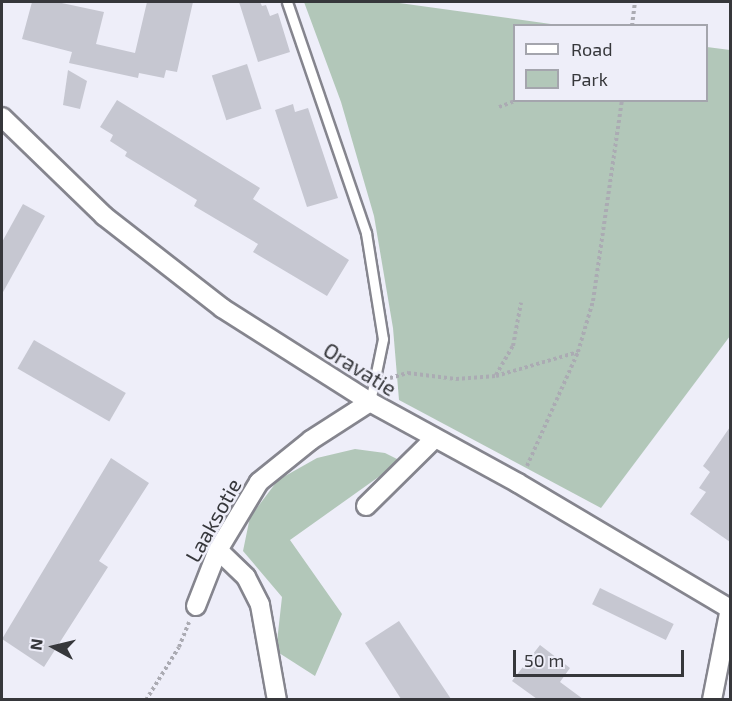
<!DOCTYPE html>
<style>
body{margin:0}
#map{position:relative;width:732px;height:701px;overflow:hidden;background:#eeeef9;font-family:"Exo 2",sans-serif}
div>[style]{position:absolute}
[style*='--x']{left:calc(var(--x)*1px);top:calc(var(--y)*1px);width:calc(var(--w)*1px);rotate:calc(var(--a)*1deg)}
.green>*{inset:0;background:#b2c7b9}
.building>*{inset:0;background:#c6c7d1;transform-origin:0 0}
.path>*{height:4px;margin-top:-2px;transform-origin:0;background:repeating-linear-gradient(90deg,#ababb3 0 3px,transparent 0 6px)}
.roads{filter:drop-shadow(2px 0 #85858e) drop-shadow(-2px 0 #85858e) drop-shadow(0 2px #85858e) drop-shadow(0 -2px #85858e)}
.lane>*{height:9px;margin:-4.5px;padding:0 4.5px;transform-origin:4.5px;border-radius:4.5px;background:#fff}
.street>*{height:18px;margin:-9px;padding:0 9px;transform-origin:9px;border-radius:9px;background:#fff}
span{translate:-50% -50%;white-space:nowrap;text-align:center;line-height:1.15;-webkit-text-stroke:5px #eeeef9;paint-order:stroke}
.street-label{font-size:21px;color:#36373b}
.frame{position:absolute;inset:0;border:3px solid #36373b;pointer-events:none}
.legend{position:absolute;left:513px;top:24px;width:195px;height:78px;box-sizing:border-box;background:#eeeef9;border:2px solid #a4a5ad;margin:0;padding:8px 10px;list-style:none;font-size:18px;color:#36373b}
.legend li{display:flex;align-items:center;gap:12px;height:30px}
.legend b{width:30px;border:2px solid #a4a5ad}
.north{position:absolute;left:24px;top:617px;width:60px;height:60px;-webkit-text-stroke:4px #eeeef9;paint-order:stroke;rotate:278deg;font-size:16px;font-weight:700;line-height:24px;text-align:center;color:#36373b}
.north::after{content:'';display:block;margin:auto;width:21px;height:27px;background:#36373b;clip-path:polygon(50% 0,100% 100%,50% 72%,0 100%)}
.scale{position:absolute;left:513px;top:650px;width:171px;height:27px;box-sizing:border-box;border:3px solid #36373b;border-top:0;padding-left:8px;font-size:18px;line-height:21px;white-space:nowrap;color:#36373b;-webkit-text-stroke:4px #eeeef9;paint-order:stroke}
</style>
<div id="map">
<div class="green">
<i style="clip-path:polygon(304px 2px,392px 2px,558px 25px,514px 26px,514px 100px,706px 100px,707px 47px,730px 50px,730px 336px,601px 508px,399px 400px,393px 328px,374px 216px,341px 102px)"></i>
<i style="clip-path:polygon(355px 449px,385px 453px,401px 461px,290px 540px,342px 614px,315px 676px,276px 651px,282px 597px,243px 551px,250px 517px,278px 480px,317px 458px)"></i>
</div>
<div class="building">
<i style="clip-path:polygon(32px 2px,57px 2px,104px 12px,96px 44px,135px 53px,147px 2px,193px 2px,177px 72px,166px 70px,164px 78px,139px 73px,138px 78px,69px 63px,72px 52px,22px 39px)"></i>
<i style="clip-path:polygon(239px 2px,260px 2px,262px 6px,266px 5px,270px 16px,278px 13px,290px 52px,258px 62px)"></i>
<i style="left:247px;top:64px;width:47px;height:37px;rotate:72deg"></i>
<i style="clip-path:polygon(68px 70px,87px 81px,80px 109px,63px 105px)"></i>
<i style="clip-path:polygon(117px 100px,260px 188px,253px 199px,349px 260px,327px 296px,253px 252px,258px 244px,194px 206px,197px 200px,125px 156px,127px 152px,110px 141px,113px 135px,100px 127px)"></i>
<i style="clip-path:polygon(293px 104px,295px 112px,308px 108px,338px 198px,307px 207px,275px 110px)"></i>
<i style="clip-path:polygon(23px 204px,45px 216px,2px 294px,2px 242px)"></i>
<i style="left:34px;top:340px;width:106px;height:33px;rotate:30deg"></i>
<i style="clip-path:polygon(730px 427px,730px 542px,690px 514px,706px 492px,699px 488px,710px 472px,703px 466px)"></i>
<i style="clip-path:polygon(111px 458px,149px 483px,99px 561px,108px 567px,44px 667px,2px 639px)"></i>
<i style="left:600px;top:588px;width:82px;height:18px;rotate:26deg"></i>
<i style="clip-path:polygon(399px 621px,451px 699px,401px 699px,365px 643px)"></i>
<i style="clip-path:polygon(540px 645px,570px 668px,560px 682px,583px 699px,537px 699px,512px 681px)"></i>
</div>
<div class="path">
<i style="--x:632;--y:26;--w:24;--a:-83"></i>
<i style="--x:499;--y:107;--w:19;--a:-21"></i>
<i style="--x:496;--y:375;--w:34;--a:-60"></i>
<i style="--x:513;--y:346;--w:44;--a:-79.5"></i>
<i style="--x:390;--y:378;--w:19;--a:-16"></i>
<i style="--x:408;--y:373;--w:48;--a:7.1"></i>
<i style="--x:456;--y:379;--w:40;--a:-4.3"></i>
<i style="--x:496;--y:376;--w:85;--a:-16.3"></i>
<i style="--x:527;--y:466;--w:125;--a:-65.9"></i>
<i style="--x:578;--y:352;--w:53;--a:-73.6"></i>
<i style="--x:593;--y:301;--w:203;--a:-81.8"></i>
<i style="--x:146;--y:700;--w:62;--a:-58.1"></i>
<i style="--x:179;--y:647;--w:27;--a:-68"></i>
</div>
<div class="roads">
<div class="lane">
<i style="--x:287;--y:2;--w:244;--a:71.1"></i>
<i style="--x:366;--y:233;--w:107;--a:80.9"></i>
<i style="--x:383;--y:339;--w:64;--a:101.7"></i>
</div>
<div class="street">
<i style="--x:2;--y:117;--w:142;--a:44.1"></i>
<i style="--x:104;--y:216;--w:150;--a:37.9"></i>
<i style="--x:222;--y:308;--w:175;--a:32.4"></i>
<i style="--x:370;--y:402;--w:169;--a:28.7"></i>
<i style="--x:518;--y:483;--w:247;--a:30.7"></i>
<i style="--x:366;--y:506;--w:95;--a:-44.6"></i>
<i style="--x:218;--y:550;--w:39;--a:44"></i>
<i style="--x:246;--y:577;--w:31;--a:63"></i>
<i style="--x:260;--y:605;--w:97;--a:79.9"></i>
<i style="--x:196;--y:606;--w:60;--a:-68.6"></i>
<i style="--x:218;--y:550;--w:79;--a:-58.9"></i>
<i style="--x:259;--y:482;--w:67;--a:-38.9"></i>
<i style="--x:311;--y:440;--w:70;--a:-32.8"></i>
<i style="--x:712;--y:700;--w:94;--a:-78.9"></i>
</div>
</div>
<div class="street-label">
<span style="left:360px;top:369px;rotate:32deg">Oravatie</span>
<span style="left:213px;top:520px;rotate:-61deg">Laaksotie</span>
</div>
<div class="frame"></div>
<ul class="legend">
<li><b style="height:8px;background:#fff"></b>Road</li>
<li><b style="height:16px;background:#b2c7b9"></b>Park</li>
</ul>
<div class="north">N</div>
<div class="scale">50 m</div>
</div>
